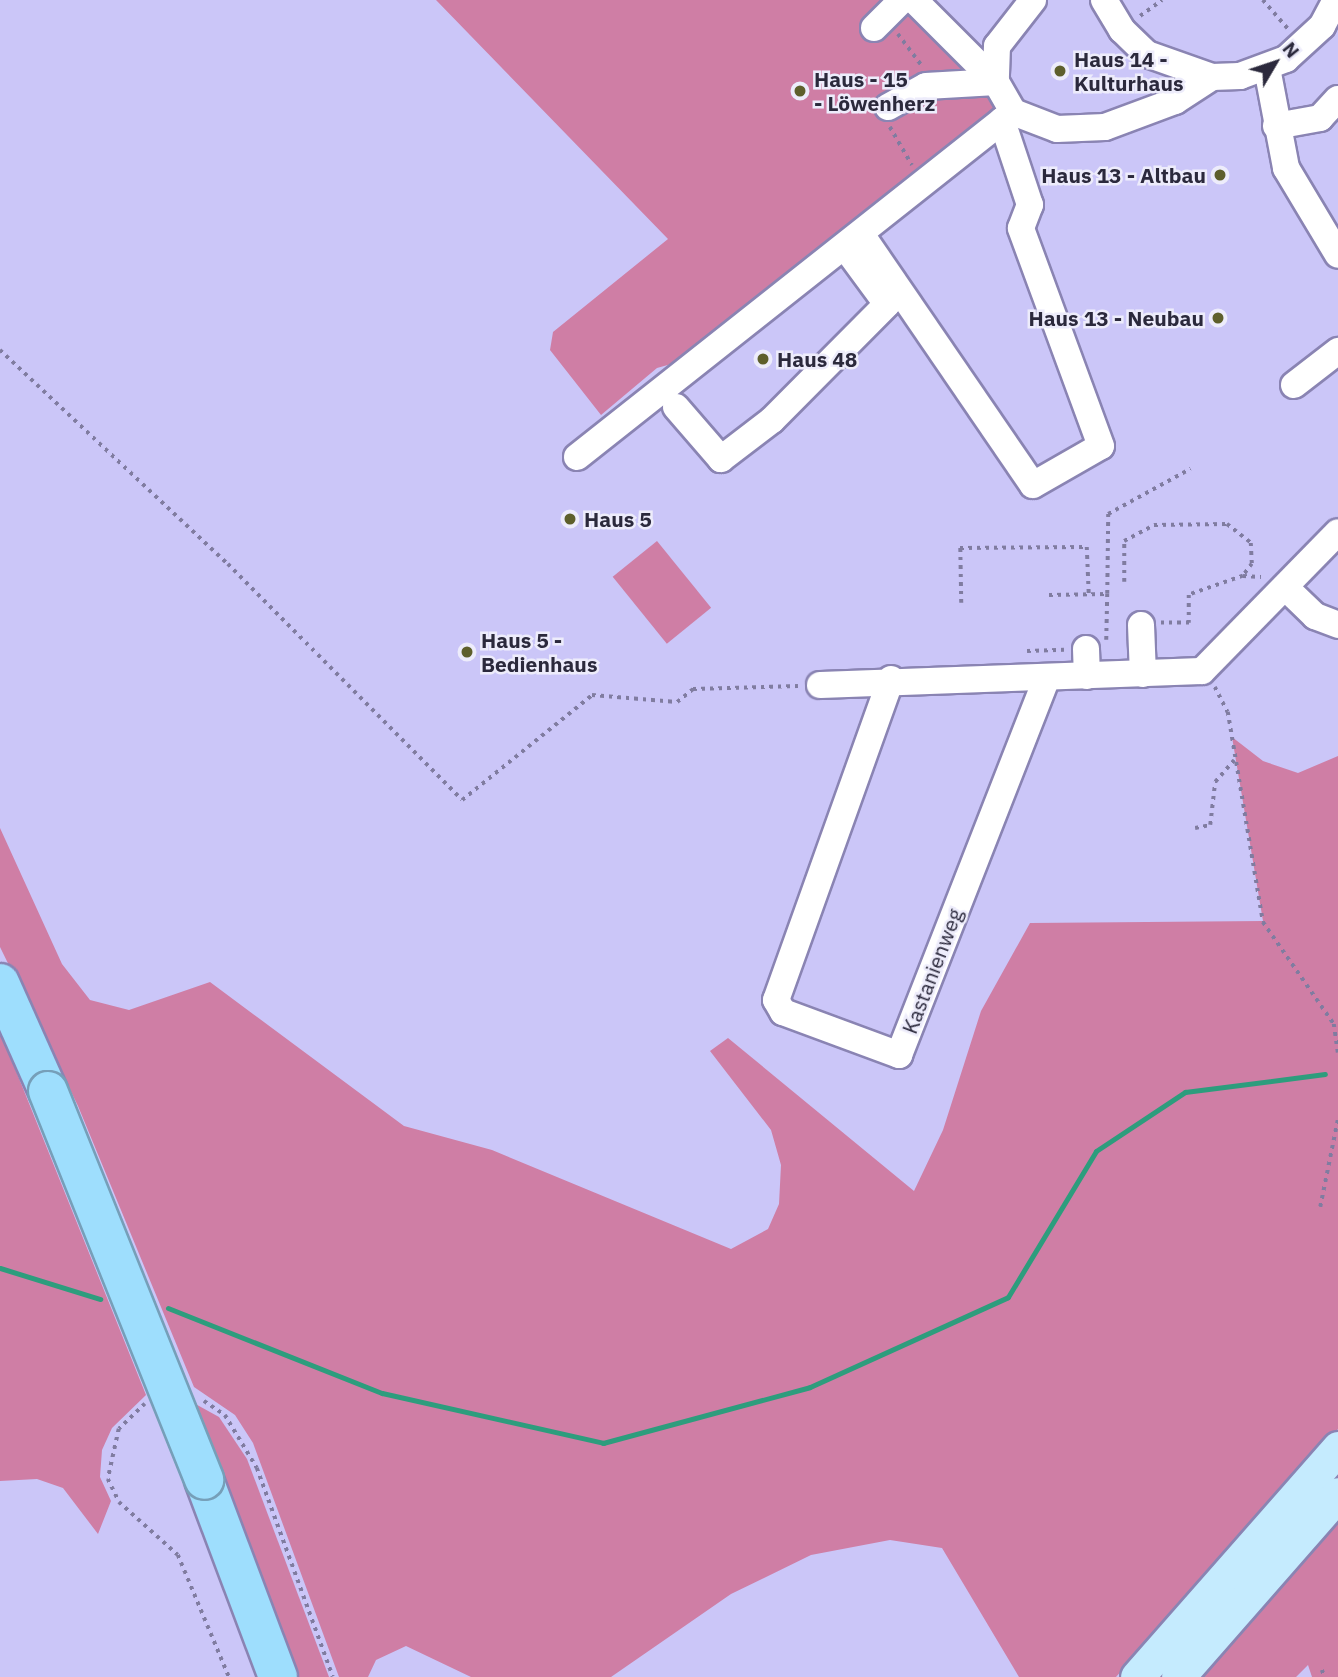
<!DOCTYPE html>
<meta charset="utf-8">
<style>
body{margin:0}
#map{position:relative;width:1338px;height:1677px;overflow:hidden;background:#cbc6f8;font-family:"IBM Plex Sans",sans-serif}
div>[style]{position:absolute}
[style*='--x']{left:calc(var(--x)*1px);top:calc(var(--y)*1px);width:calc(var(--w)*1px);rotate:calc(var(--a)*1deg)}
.green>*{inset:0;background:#cf7ea5;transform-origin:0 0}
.stream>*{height:5px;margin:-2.5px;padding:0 2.5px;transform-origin:2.5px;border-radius:2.5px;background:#2d9d7d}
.path>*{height:3.5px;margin-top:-1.75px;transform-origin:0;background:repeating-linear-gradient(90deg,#807ca0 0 3.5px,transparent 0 8.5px)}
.roads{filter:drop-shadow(2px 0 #8a84b3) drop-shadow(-2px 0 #8a84b3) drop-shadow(0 2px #8a84b3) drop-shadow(0 -2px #8a84b3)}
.minor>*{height:26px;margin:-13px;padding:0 13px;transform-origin:13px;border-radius:13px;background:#fff}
.major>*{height:33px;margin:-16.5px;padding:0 16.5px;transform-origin:16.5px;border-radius:16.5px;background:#c5ebfe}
.highway>*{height:38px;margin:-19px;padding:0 19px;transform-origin:19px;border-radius:19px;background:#9edefd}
.bridges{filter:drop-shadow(2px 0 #769fb9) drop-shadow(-2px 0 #769fb9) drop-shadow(0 2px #769fb9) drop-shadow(0 -2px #769fb9)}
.highway-bridge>*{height:38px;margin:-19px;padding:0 19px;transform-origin:19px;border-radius:19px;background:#9edefd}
.dots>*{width:19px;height:19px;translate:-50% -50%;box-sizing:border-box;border:4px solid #edecfb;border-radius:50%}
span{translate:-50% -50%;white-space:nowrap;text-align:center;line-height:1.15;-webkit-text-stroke:5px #edecfb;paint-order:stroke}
.poi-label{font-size:21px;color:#2b293c;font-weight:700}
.left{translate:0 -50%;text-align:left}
.right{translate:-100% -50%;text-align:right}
.street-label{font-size:21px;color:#2b293c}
.north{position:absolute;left:1240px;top:28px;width:70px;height:70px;-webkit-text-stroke:5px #edecfb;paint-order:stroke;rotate:51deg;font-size:19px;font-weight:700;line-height:28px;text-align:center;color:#2b293c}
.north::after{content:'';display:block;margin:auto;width:24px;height:32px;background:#2b293c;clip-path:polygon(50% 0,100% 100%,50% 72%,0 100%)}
</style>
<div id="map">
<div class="green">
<i style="clip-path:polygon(436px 0,914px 0,1013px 112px,682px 361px,657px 368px,601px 415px,550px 350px,553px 332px,668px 239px)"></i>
<i style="left:657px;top:541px;width:86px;height:57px;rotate:51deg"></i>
<i style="clip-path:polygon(1232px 737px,1263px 761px,1298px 773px,1338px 756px,1338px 1429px,1116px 1677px,1019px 1677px,942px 1548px,890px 1540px,811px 1555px,731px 1594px,611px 1677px,471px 1677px,406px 1646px,376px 1660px,368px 1677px,339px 1677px,253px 1443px,235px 1415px,194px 1387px,78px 1106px,0 947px,0 828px,62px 964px,90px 1000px,129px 1010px,210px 982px,404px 1126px,492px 1150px,731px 1249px,768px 1229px,779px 1204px,781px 1165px,771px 1130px,710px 1051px,728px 1038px,914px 1191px,943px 1130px,981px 1011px,1030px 923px,1263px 921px)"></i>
<i style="clip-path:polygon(0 1031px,146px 1395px,112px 1428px,102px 1450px,100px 1477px,111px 1501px,98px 1534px,63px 1488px,37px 1479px,0 1481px)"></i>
<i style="clip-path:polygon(190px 1401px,219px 1417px,247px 1459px,329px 1677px,292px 1677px)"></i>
<i style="clip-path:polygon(1338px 1513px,1338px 1677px,1312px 1677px,1308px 1665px,1296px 1677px,1190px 1677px)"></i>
</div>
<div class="stream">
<i style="--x:0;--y:1268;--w:105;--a:17.2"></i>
<i style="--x:168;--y:1308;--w:230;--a:21.7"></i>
<i style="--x:382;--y:1393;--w:227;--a:12.7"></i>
<i style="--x:603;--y:1443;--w:214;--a:-15.1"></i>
<i style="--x:810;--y:1387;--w:217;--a:-24.4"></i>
<i style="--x:1008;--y:1297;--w:170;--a:-58.9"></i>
<i style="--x:1096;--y:1151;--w:107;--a:-33.5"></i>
<i style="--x:1185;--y:1092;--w:141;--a:-7.3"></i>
</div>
<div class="path">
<i style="--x:1263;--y:0;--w:38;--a:49"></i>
<i style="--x:1140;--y:16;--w:27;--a:-36"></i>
<i style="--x:898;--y:34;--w:38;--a:53"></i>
<i style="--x:890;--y:127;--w:44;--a:59.9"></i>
<i style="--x:0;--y:350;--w:313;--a:43.2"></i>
<i style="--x:228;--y:564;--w:332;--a:45.2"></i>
<i style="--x:462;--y:800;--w:167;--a:-38.9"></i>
<i style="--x:592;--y:695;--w:85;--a:4.7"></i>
<i style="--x:677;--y:702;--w:21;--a:-39"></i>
<i style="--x:693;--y:689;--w:105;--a:-1.6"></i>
<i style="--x:1243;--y:576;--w:18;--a:3"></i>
<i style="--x:1124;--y:582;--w:41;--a:-90"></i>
<i style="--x:1124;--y:541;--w:34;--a:-28"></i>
<i style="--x:1154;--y:525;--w:73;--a:-0.8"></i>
<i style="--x:1227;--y:524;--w:31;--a:38"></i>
<i style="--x:1251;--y:543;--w:21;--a:87"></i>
<i style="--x:1252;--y:564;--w:15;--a:127"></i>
<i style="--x:1243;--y:576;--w:57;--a:160.6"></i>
<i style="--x:1189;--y:595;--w:28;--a:90"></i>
<i style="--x:1189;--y:623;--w:28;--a:180"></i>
<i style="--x:1049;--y:595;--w:58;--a:-1"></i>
<i style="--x:1107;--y:594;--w:80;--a:-89.3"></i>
<i style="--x:1108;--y:514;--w:94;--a:-28.8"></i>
<i style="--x:961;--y:603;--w:55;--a:-91"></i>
<i style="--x:960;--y:548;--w:127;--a:-0.5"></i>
<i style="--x:1087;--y:547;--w:47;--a:87.6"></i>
<i style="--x:1106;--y:640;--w:46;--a:-88.8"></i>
<i style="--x:1027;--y:651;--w:37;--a:-2"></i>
<i style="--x:1215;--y:687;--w:28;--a:63"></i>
<i style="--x:1228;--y:712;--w:213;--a:80.5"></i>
<i style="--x:1263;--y:922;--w:124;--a:55.2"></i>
<i style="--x:1334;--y:1024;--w:29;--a:82"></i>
<i style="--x:1195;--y:828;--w:15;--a:-11"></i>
<i style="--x:1210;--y:825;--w:43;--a:-83.4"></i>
<i style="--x:1215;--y:782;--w:29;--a:-49"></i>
<i style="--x:1320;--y:1207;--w:91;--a:-78.6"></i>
<i style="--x:204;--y:1401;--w:25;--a:34"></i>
<i style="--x:225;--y:1415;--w:62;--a:58.9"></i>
<i style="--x:257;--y:1468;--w:222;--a:70"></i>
<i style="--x:145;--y:1404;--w:36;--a:136"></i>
<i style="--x:119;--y:1429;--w:51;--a:102.4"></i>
<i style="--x:108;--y:1479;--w:25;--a:64"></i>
<i style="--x:119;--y:1502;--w:79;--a:41.9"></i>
<i style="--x:178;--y:1555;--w:132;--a:67.3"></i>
<i style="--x:1322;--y:1670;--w:8;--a:67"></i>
</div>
<div class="roads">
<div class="minor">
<i style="--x:914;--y:0;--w:116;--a:45"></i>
<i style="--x:1033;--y:0;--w:58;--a:128"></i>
<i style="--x:997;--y:46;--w:36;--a:92"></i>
<i style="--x:996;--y:82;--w:34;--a:60"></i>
<i style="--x:1013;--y:112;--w:47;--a:21.1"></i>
<i style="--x:1057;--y:129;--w:48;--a:-2.4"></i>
<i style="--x:1105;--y:127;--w:75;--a:-20.4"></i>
<i style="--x:1175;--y:101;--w:44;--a:-33"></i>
<i style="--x:1104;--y:0;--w:35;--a:59"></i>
<i style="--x:1122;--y:30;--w:35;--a:44"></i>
<i style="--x:1147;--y:54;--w:69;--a:19.5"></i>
<i style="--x:1212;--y:77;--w:28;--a:-2"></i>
<i style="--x:1240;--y:76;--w:49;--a:-20.3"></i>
<i style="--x:1286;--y:59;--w:49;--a:-42.5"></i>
<i style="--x:1322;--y:26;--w:30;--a:-62"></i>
<i style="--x:874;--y:28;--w:40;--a:-45"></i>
<i style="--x:1267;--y:68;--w:102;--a:79.2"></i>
<i style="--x:1286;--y:168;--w:101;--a:59.1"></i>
<i style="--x:888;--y:107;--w:43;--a:-28.9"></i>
<i style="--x:926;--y:86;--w:70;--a:-3.3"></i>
<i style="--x:1276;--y:126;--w:45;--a:-10.3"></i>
<i style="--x:1320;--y:118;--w:26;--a:-47"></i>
<i style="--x:861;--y:234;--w:304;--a:55.6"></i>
<i style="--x:1033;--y:485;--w:78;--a:-29.8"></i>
<i style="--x:1101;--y:446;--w:232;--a:-110.2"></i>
<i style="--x:1021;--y:228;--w:25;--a:-69"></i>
<i style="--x:1030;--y:205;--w:89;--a:-108.4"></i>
<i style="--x:1294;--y:385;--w:56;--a:-37.7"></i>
<i style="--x:676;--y:407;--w:69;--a:49.1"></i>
<i style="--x:721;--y:459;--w:64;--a:-37.4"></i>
<i style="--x:772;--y:420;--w:163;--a:-45.2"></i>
<i style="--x:887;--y:304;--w:71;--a:-126.4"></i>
<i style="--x:577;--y:457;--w:556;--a:-38.35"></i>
<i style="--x:1285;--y:587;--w:42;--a:44"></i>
<i style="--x:1315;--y:616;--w:25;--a:21"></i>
<i style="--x:1141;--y:625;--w:49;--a:87.7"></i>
<i style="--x:1086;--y:649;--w:27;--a:88"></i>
<i style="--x:891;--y:679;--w:341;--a:109.7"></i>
<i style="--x:776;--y:1000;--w:14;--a:60"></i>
<i style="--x:783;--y:1012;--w:124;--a:20.3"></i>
<i style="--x:899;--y:1055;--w:406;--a:-68.6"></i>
<i style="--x:820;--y:685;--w:382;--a:-2.1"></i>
<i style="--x:1202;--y:671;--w:194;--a:-45.6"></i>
</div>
<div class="major">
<i style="--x:1137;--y:1677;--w:305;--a:-48.7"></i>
<i style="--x:1178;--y:1677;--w:243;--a:-48.8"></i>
</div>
<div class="highway">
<i style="--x:0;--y:983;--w:118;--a:66"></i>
<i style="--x:204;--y:1480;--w:210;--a:69.4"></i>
</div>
</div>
<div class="bridges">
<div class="highway-bridge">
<i style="--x:48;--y:1091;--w:419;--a:68.1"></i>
</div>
</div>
<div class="dots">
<i style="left:1060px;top:71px;background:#5e5f2c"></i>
<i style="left:800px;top:91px;background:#5e5f2c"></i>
<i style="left:1220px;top:175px;background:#5e5f2c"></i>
<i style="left:1218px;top:318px;background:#5e5f2c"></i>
<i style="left:763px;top:359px;background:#5e5f2c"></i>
<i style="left:570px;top:519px;background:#5e5f2c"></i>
<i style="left:467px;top:652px;background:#5e5f2c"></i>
</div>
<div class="poi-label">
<span class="left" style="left:1074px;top:71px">Haus 14 -<br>Kulturhaus</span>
<span class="left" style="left:814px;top:91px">Haus - 15<br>- Löwenherz</span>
<span class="right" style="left:1206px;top:175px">Haus 13 - Altbau</span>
<span class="right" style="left:1204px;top:318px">Haus 13 - Neubau</span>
<span class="left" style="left:777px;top:359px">Haus 48</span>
<span class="left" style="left:584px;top:519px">Haus 5</span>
<span class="left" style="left:481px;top:652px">Haus 5 -<br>Bedienhaus</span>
</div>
<div class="street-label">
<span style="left:932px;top:971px;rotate:-69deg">Kastanienweg</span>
</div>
<div class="north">N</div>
</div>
